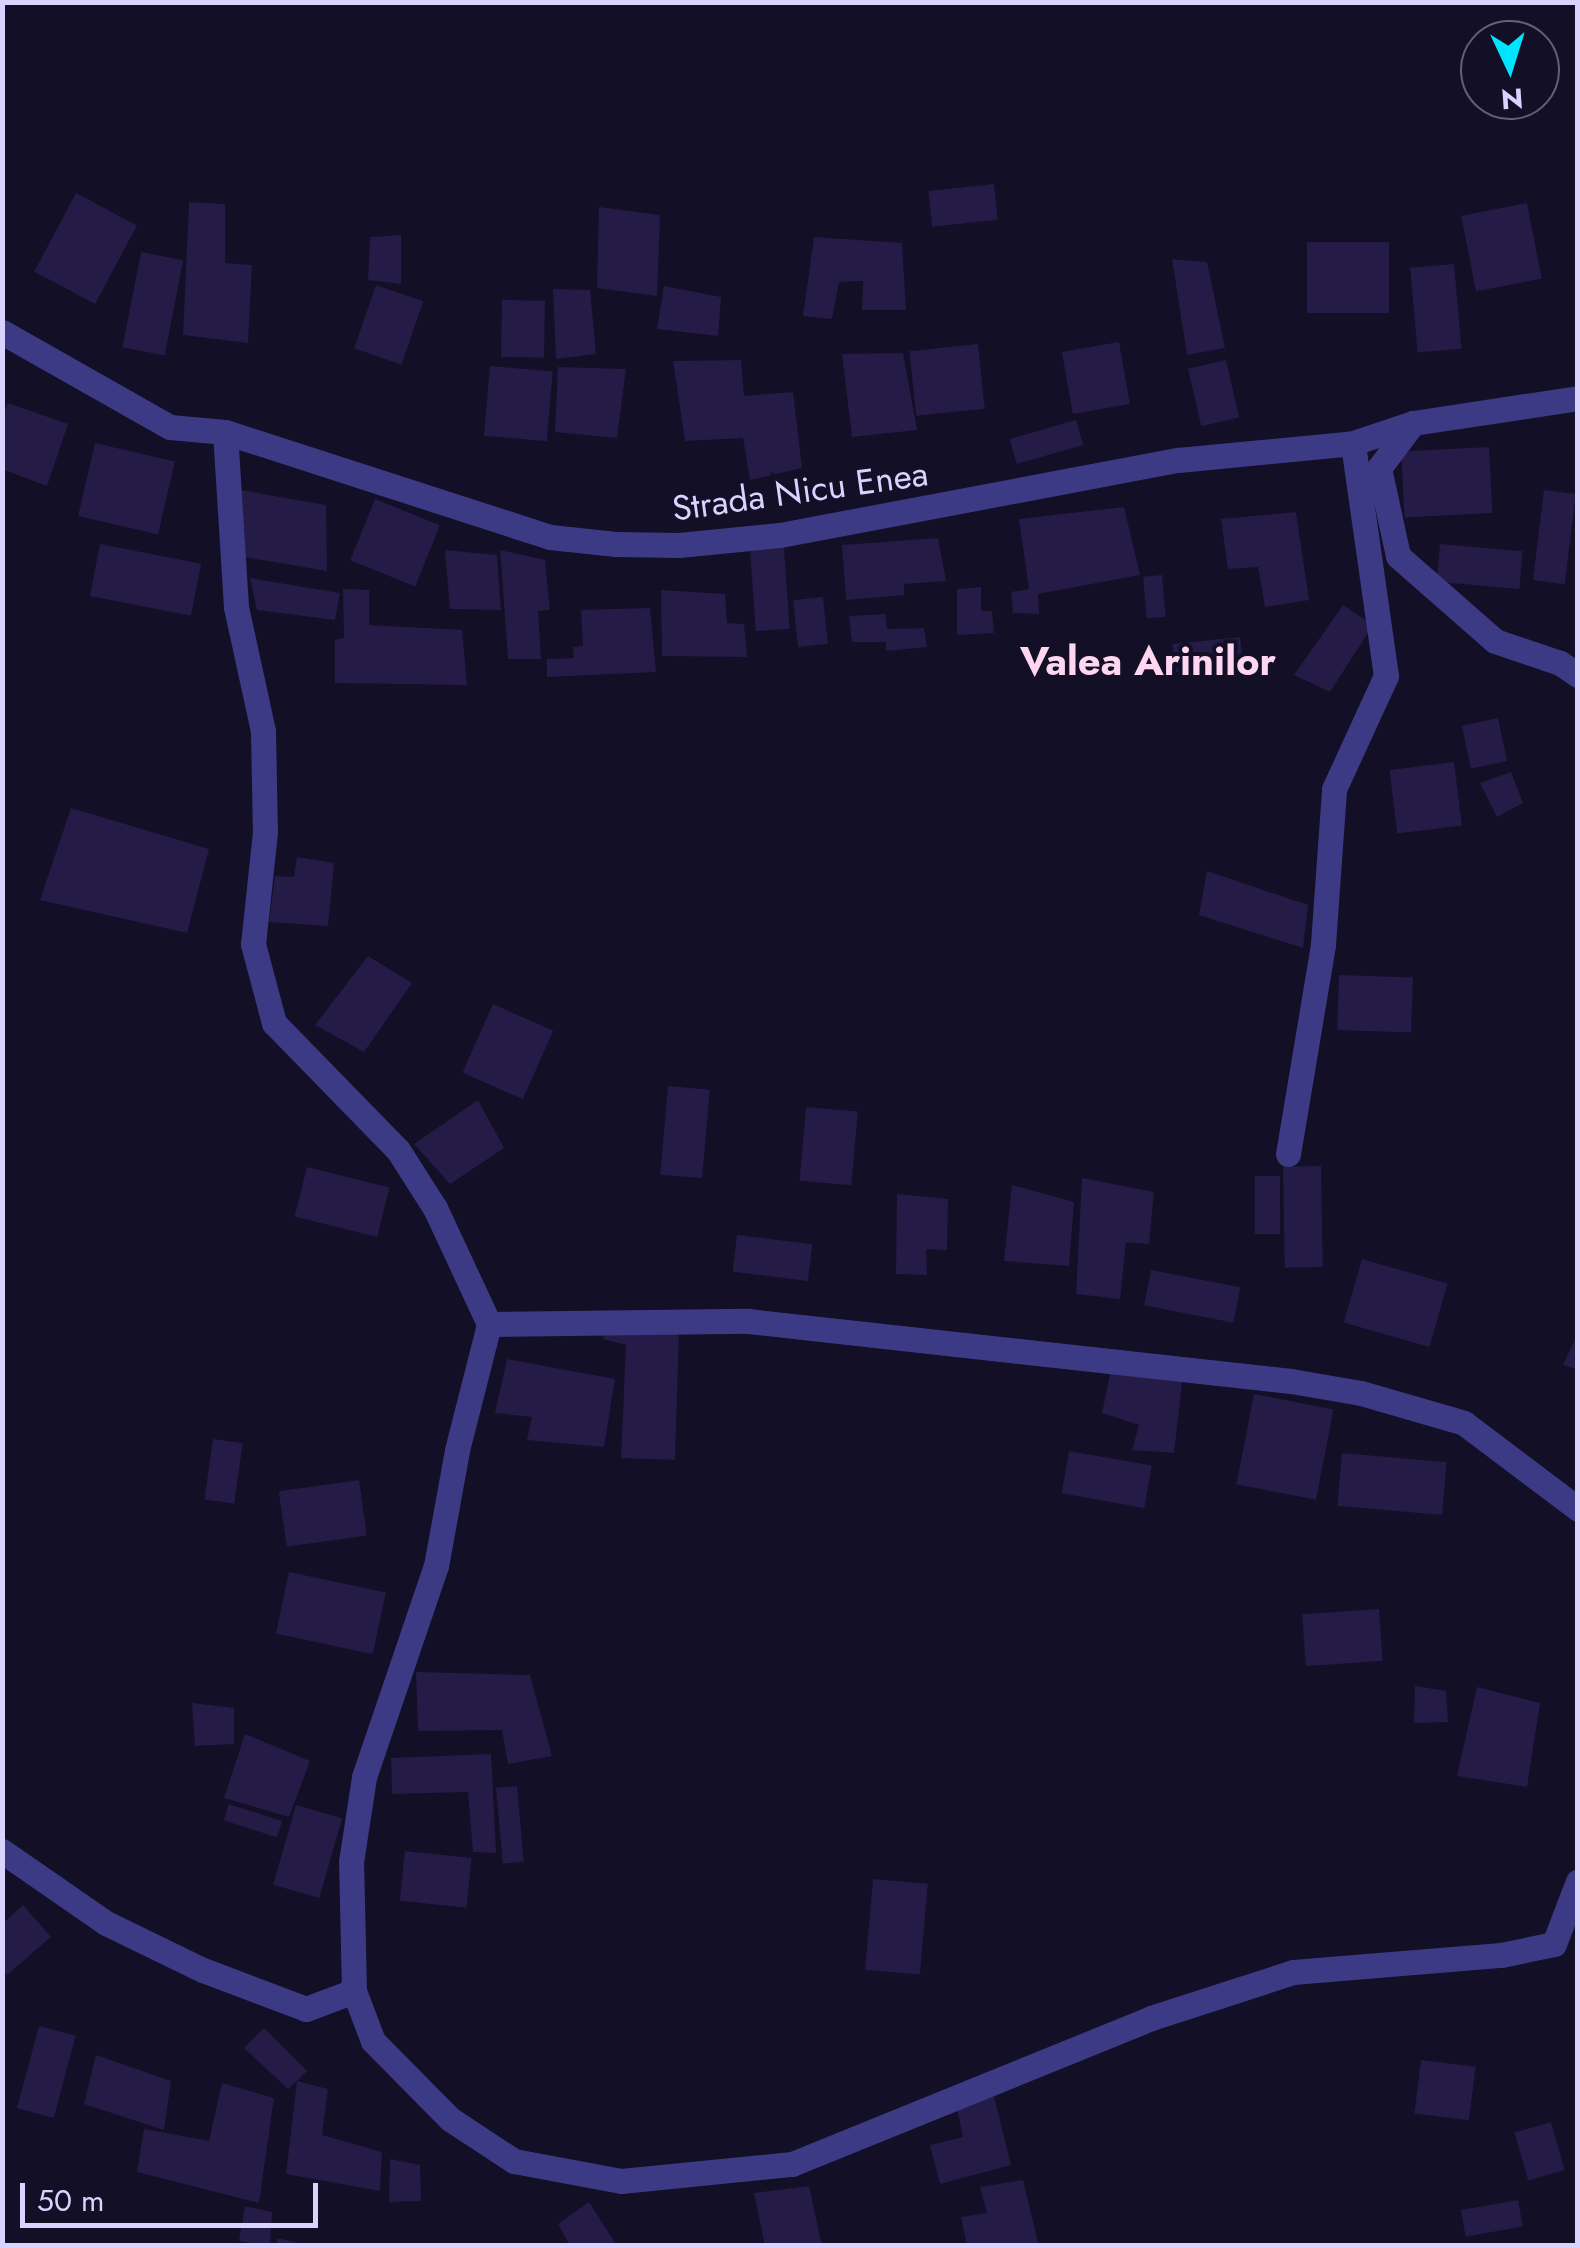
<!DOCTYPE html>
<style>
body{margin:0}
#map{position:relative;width:1580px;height:2248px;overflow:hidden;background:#130f26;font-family:Jost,sans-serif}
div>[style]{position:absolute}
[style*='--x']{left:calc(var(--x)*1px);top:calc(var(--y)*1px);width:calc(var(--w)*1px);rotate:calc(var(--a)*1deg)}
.building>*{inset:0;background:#241b47;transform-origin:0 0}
.minor>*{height:25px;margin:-12.5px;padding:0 12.5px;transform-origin:12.5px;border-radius:12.5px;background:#3d3a85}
.tertiary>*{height:25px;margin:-12.5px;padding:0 12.5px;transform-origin:12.5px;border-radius:12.5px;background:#3d3a85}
span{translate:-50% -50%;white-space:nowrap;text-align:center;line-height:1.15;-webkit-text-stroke:8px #130f26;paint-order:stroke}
.street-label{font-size:35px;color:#d9d4ff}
.quarter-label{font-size:40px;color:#ffd6f0;font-weight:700}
.frame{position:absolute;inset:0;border:5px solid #d9d4ff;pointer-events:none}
.north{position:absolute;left:1460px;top:20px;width:100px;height:100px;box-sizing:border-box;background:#130f26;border:2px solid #625e7d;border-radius:50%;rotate:176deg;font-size:28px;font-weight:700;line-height:40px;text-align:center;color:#d9d4ff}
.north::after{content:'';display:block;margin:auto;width:35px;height:45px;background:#00e5ff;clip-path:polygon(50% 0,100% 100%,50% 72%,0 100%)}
.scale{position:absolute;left:20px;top:2183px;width:298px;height:45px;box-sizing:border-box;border:5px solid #d9d4ff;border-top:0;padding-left:12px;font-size:30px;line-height:35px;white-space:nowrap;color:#d9d4ff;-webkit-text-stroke:8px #130f26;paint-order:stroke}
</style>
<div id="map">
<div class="building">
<i style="left:994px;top:184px;width:36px;height:66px;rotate:84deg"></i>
<i style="left:76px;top:193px;width:69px;height:89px;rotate:28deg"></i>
<i style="clip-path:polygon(189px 202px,225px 204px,225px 263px,252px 265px,248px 343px,183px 335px)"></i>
<i style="left:1527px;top:203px;width:77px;height:67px;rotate:79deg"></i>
<i style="clip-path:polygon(599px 207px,660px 215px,657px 296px,597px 288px)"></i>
<i style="clip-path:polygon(401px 235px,401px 284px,368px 280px,370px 237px)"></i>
<i style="clip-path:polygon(814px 237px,902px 243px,906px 310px,862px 310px,863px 281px,839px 282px,832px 319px,803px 316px)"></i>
<i style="left:1307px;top:242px;width:82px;height:71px"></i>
<i style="left:141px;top:252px;width:43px;height:97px;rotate:11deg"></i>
<i style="clip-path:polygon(1172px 259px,1207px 262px,1225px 348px,1187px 355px)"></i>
<i style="left:1454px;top:264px;width:85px;height:44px;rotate:85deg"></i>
<i style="left:376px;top:285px;width:50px;height:67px;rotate:19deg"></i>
<i style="clip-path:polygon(664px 286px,721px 297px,718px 336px,657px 329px)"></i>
<i style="clip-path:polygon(553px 289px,590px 290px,596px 354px,556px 359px)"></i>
<i style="left:502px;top:300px;width:43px;height:57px;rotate:1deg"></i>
<i style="left:1119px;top:342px;width:63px;height:58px;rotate:80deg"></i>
<i style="left:978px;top:344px;width:65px;height:69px;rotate:84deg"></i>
<i style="clip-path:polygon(903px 353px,917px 430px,852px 437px,842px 354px)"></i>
<i style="clip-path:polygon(741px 360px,744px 396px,793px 392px,802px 468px,750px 480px,743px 438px,685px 441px,673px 361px)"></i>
<i style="left:1226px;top:360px;width:59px;height:39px;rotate:77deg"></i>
<i style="left:490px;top:366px;width:63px;height:70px;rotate:5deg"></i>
<i style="clip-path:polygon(558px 367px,626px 369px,617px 438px,555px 432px)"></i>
<i style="clip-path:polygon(8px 403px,68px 424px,47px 486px,2px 469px,2px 416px)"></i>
<i style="left:1076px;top:420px;width:26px;height:69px;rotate:74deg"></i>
<i style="left:95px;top:443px;width:82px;height:75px;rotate:13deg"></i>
<i style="left:1489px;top:447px;width:66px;height:88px;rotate:87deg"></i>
<i style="clip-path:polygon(240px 490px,326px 505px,327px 571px,244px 557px)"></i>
<i style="left:1544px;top:490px;width:32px;height:91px;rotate:7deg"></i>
<i style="left:375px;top:499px;width:70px;height:66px;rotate:22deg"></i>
<i style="clip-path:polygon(1124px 507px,1140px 575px,1038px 594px,1039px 614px,1013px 613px,1011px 592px,1029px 589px,1019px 519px)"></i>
<i style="clip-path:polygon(1296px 512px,1309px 600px,1265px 607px,1258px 567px,1228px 569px,1221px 519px)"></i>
<i style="clip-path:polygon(938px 538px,946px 581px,904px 584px,904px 595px,846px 600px,842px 545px)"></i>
<i style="left:100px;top:544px;width:103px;height:53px;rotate:11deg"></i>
<i style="left:1440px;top:544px;width:83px;height:38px;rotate:5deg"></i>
<i style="left:784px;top:548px;width:81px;height:34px;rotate:86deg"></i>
<i style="clip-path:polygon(445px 550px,497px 555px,501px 610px,450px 609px)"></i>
<i style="clip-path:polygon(500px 550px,545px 560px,550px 610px,538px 611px,541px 659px,508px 659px)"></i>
<i style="left:1162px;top:575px;width:42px;height:19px;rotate:85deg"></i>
<i style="clip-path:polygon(250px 578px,340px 593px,335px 620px,257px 610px)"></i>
<i style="clip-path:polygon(981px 587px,981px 611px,992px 611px,994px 633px,957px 635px,957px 589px)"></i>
<i style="clip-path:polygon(343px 589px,369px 590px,369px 625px,462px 630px,467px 685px,335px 683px,335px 640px,344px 638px)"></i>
<i style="clip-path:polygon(661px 590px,725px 594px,727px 623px,744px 624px,747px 657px,662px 656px)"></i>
<i style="left:823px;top:597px;width:47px;height:30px;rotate:84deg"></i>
<i style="clip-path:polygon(1343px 605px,1373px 625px,1330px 692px,1294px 675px)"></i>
<i style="clip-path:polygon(650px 608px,656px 672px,547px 677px,547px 659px,574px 658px,573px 647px,583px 646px,581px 610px)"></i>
<i style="clip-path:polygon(885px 614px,887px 629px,924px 628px,927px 647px,886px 651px,886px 642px,852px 642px,849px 616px)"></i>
<i style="left:1240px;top:637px;width:28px;height:68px;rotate:84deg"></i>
<i style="left:1498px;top:718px;width:44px;height:37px;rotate:78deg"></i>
<i style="left:1454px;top:762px;width:64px;height:65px;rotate:83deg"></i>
<i style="clip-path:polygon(1511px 772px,1523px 803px,1497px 817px,1480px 783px)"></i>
<i style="clip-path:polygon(71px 808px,209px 849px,187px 933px,40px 900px)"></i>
<i style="clip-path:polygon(297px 857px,334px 863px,328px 926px,269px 922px,275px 876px,294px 877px)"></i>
<i style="clip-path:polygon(1207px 871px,1308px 905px,1303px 948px,1199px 915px)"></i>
<i style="clip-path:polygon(368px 956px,412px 983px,364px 1052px,315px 1025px)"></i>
<i style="left:1339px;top:975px;width:74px;height:55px;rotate:2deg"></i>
<i style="left:493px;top:1004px;width:66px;height:75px;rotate:24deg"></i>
<i style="left:668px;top:1086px;width:42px;height:89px;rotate:5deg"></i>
<i style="clip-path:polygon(478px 1100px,504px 1148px,450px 1184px,414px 1144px)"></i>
<i style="left:806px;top:1107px;width:52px;height:74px;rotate:5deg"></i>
<i style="left:1321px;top:1166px;width:101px;height:38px;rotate:89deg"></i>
<i style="left:307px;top:1167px;width:85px;height:51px;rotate:14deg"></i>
<i style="left:1255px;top:1176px;width:25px;height:58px"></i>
<i style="clip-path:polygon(1082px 1178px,1154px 1192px,1149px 1244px,1126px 1242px,1120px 1299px,1076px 1294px)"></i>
<i style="clip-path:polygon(1012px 1185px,1074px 1202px,1069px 1266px,1004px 1261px)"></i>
<i style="clip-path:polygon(897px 1194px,948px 1199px,947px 1250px,926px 1249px,927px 1275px,896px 1274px)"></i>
<i style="left:737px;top:1235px;width:76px;height:37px;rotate:7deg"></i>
<i style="left:1362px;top:1259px;width:89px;height:66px;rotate:16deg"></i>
<i style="left:1151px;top:1270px;width:91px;height:36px;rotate:11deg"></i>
<i style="clip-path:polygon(605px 1326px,679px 1330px,675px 1460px,621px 1458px,626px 1345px,603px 1339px)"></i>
<i style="clip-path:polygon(1578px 1333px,1578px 1370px,1563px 1365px)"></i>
<i style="clip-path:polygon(507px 1359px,615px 1379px,604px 1447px,527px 1440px,532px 1417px,495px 1413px)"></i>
<i style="clip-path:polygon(1111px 1370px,1182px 1382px,1174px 1453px,1132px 1450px,1139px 1425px,1102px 1413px)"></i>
<i style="left:1254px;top:1394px;width:81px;height:92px;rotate:11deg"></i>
<i style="left:213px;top:1439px;width:30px;height:61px;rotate:8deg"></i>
<i style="left:1069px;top:1451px;width:84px;height:43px;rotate:10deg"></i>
<i style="left:1342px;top:1453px;width:105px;height:53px;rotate:5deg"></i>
<i style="left:359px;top:1480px;width:56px;height:81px;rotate:82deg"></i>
<i style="left:289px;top:1572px;width:99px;height:63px;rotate:12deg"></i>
<i style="left:1379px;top:1609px;width:52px;height:77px;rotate:86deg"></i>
<i style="clip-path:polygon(416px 1672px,530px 1675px,552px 1756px,508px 1764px,502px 1730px,418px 1731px)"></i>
<i style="clip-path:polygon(1415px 1686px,1446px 1691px,1448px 1722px,1414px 1723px)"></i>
<i style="clip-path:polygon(1477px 1687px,1540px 1703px,1527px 1787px,1457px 1776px)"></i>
<i style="clip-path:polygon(192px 1703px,234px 1708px,234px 1744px,195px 1746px)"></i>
<i style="clip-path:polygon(245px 1734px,310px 1761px,289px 1817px,224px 1798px)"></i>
<i style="clip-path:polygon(491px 1754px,496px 1853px,473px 1852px,468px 1792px,392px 1794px,391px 1758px)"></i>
<i style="left:517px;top:1786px;width:76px;height:21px;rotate:85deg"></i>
<i style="left:229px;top:1804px;width:56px;height:17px;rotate:18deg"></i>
<i style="left:296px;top:1805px;width:48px;height:83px;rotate:16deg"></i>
<i style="left:405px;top:1851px;width:67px;height:50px;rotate:6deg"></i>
<i style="left:873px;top:1879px;width:55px;height:91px;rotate:5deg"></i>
<i style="clip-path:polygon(23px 1905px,51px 1937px,7px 1975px,2px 1971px,2px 1924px)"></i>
<i style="left:39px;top:2026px;width:38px;height:85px;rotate:15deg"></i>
<i style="clip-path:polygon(264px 2028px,307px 2071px,297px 2081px,328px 2089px,322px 2135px,382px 2152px,380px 2191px,286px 2174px,297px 2081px,288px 2089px,244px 2048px)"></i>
<i style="clip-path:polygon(96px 2055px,171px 2081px,164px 2130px,84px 2104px)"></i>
<i style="left:1421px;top:2060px;width:55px;height:54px;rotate:7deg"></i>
<i style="clip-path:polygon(222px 2083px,274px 2098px,259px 2203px,137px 2172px,144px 2129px,209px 2141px)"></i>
<i style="clip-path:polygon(994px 2096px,1011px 2165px,940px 2184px,930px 2145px,963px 2137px,956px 2104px)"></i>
<i style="left:1551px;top:2122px;width:50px;height:38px;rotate:74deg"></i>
<i style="clip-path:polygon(390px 2159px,420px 2165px,421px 2201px,389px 2202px)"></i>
<i style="clip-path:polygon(1023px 2180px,1039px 2246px,967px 2246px,961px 2217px,987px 2213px,980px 2187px)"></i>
<i style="clip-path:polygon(809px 2186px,822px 2246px,765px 2246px,754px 2193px)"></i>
<i style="left:1518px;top:2200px;width:27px;height:58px;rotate:80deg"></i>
<i style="clip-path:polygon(589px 2202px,617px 2246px,570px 2246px,558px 2224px)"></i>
<i style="clip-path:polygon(245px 2206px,272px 2212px,270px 2246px,239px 2241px)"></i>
<i style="clip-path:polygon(277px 2238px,303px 2244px,302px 2246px,276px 2246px)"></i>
</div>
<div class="minor">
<i style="--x:1413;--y:423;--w:56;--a:127.1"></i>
<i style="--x:1379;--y:468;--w:90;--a:77.8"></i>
<i style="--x:1398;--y:556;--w:129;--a:41.2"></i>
<i style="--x:1495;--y:641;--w:69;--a:18.7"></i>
<i style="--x:1560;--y:663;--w:22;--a:34"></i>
<i style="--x:225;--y:432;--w:175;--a:86.4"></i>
<i style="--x:236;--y:607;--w:127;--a:77.7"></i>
<i style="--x:263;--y:731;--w:101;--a:88.9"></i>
<i style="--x:265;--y:832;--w:113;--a:96.1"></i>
<i style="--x:253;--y:944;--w:82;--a:75.1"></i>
<i style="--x:274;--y:1023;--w:177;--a:45.7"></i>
<i style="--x:398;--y:1150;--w:69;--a:57.5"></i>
<i style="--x:435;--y:1208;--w:128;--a:65"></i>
<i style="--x:489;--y:1324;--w:259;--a:-0.7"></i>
<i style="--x:748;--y:1321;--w:546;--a:6.31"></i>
<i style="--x:1291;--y:1381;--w:71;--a:9.7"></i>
<i style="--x:1361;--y:1393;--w:107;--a:16.2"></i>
<i style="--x:1464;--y:1423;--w:143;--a:37"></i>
<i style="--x:1288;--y:1154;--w:213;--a:-80.5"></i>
<i style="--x:1323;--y:944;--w:155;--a:-85.9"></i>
<i style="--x:1334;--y:789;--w:124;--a:-65.3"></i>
<i style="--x:1386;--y:676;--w:235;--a:-98.1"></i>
<i style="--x:2;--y:1851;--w:126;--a:34.7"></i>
<i style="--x:106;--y:1923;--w:108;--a:25.9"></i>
<i style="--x:203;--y:1970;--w:110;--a:20.7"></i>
<i style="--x:306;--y:2009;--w:51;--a:-20.6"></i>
<i style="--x:354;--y:1991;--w:129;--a:-91.3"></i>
<i style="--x:351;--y:1862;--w:86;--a:-81.3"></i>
<i style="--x:364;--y:1777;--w:223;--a:-71.2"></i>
<i style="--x:436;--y:1566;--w:118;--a:-79.7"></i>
<i style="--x:457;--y:1450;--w:130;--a:-75.7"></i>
<i style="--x:354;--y:1991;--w:53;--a:69.2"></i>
<i style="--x:373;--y:2041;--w:110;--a:45.4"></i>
<i style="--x:450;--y:2119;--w:77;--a:33.3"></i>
<i style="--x:514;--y:2161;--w:109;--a:10.6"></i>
<i style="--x:621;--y:2181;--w:172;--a:-5.7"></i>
<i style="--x:792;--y:2164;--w:388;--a:-22.1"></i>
<i style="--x:1151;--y:2018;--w:149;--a:-17.9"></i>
<i style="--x:1293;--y:1972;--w:209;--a:-4.7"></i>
<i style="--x:1501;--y:1955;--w:54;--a:-11.7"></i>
<i style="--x:1554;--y:1944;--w:67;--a:-69.1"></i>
</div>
<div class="tertiary">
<i style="--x:2;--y:332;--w:193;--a:29.5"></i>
<i style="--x:170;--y:427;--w:55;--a:5.2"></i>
<i style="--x:225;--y:432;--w:342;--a:17.9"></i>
<i style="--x:550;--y:537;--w:66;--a:6.1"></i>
<i style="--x:616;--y:544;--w:63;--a:0.9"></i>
<i style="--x:679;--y:545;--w:101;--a:-5.7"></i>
<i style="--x:780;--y:535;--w:405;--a:-10.7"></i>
<i style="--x:1178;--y:460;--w:176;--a:-5.5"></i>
<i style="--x:1353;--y:443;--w:63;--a:-18.4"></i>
<i style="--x:1413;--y:423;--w:167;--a:-8.6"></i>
</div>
<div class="street-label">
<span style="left:800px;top:491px;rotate:-8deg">Strada Nicu Enea</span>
</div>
<div class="quarter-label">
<span style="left:1148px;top:661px">Valea Arinilor</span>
</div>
<div class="frame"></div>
<div class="north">N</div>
<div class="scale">50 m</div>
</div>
